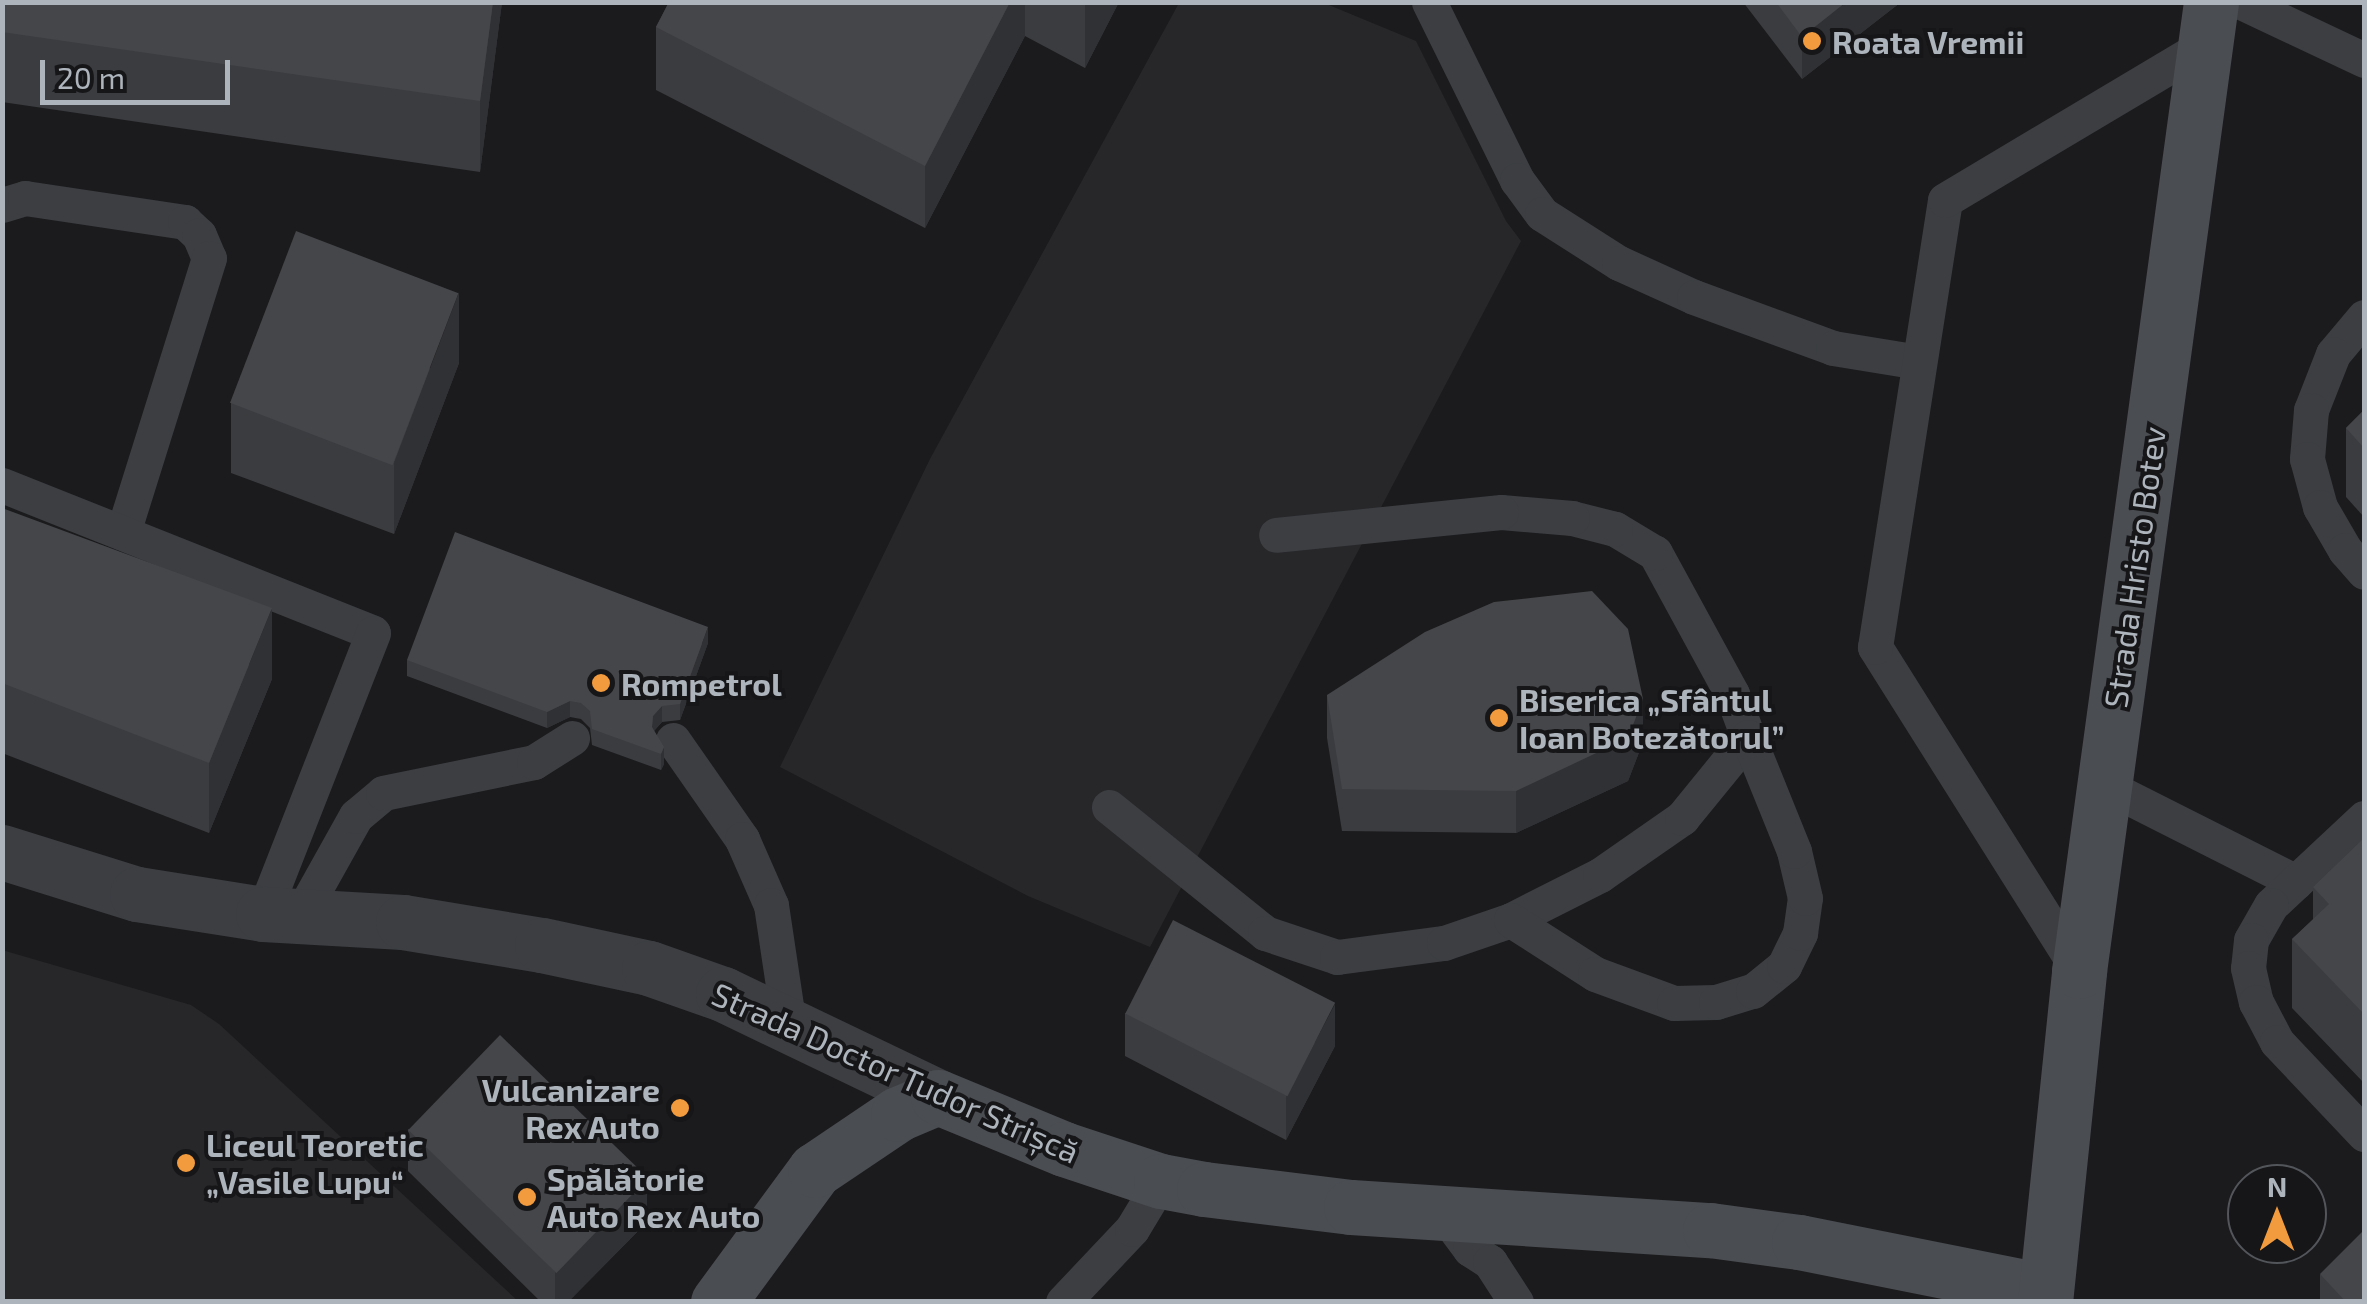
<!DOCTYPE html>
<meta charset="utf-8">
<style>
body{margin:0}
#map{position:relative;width:2367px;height:1304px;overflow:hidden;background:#1b1b1d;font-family:"Exo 2",sans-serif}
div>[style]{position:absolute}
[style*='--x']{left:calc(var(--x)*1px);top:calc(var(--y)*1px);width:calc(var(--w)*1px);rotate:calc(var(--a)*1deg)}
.built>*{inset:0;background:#27272a}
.lane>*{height:35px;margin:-17.5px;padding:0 17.5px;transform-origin:17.5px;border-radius:17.5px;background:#3c3e42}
.street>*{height:55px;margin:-27.5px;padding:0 27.5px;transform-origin:27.5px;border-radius:27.5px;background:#3c3e42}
.secondary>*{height:55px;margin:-27.5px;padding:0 27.5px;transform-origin:27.5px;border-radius:27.5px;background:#4a4d52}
.wall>*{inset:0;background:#3b3c40}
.shaded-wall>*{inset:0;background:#303134}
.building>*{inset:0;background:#45464a;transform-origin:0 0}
.dots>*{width:28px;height:28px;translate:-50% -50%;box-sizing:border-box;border:5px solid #161618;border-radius:50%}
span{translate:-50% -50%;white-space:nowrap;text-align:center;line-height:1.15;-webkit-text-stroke:8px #161618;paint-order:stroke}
.poi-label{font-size:32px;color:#adb4bc;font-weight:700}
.left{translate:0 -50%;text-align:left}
.right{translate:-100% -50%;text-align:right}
.street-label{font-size:32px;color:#adb4bc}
.frame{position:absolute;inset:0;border:5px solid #adb4bc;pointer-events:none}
.north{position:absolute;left:2227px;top:1164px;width:100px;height:100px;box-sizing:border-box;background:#161618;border:2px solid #52555a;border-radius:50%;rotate:0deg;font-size:28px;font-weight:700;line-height:40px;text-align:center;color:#adb4bc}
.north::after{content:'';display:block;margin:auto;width:35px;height:45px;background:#f29b3e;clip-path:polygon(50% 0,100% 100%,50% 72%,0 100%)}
.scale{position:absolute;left:40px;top:60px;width:190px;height:45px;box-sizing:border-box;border:5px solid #adb4bc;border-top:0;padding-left:12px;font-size:30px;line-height:35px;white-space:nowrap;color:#adb4bc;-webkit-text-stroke:8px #161618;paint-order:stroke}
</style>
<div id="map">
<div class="built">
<i style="clip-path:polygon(1179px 3px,1324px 3px,1416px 41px,1506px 221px,1521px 241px,1150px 947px,1028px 896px,780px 767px,930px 459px)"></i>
<i style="clip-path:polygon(2px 950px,191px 1005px,219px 1024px,518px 1301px,3px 1301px)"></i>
</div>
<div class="lane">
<i style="--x:1429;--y:2;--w:199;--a:63.7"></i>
<i style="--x:1517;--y:180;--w:42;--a:53.7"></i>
<i style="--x:1542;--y:214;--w:91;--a:32.5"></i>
<i style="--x:1619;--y:263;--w:82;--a:24.4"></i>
<i style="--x:1694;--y:297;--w:148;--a:20.1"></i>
<i style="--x:1833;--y:348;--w:87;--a:9.2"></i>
<i style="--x:2241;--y:2;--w:136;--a:25.2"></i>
<i style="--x:2;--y:205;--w:24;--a:-17"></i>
<i style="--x:25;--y:198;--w:162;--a:8.5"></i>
<i style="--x:185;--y:222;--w:19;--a:43"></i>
<i style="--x:199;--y:235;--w:25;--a:67"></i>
<i style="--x:209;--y:258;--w:288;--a:107.4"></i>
<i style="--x:2364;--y:317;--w:48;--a:130"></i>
<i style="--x:2333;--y:354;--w:60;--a:111.4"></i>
<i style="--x:2311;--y:410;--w:49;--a:94.7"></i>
<i style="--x:2307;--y:459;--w:50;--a:74.8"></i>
<i style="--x:2320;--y:507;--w:50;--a:59.8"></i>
<i style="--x:2345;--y:550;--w:29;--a:49"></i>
<i style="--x:2;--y:485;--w:399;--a:21.7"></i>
<i style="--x:373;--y:633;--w:302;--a:111.4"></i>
<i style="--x:673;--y:740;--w:121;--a:55.1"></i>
<i style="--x:742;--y:839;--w:72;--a:66.3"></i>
<i style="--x:771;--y:905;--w:121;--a:81.5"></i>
<i style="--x:2104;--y:785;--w:215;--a:26.8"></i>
<i style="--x:1109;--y:807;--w:201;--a:38.9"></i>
<i style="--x:1265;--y:933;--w:76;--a:18.4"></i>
<i style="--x:1337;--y:957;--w:108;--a:-7.5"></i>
<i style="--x:1444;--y:943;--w:71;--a:-18.9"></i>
<i style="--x:1511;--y:920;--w:100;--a:-26.8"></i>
<i style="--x:1600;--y:875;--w:100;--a:-34.8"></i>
<i style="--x:1682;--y:818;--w:104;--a:-50.8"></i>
<i style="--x:1748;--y:737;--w:46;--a:-110.4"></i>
<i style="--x:1732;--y:694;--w:161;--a:-118.6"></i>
<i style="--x:1655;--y:553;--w:47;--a:-149"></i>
<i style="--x:1615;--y:529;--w:44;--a:-165.7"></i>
<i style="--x:1572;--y:518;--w:71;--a:-175.2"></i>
<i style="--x:1501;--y:512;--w:226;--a:174.2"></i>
<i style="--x:2364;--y:818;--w:127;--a:136.9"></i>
<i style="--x:2271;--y:905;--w:40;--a:119.7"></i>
<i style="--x:2251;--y:940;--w:28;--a:96"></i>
<i style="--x:2248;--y:968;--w:35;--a:77"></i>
<i style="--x:2256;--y:1002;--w:45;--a:62.3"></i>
<i style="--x:2277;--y:1042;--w:127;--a:46.6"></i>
<i style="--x:300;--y:916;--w:115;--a:-60.8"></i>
<i style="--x:356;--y:816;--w:35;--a:-40"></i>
<i style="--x:383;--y:793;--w:154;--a:-11.6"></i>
<i style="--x:534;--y:762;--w:45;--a:-32.3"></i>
<i style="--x:1511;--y:920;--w:100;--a:32.7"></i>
<i style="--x:1595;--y:974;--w:84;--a:20.2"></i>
<i style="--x:1674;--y:1003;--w:42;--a:-1.4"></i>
<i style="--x:1716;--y:1002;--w:39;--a:-17"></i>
<i style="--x:1753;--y:991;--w:40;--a:-39"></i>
<i style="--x:1784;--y:966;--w:37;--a:-64"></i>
<i style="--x:1800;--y:933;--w:35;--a:-82"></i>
<i style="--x:1805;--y:898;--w:48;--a:-103.2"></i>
<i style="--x:1794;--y:851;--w:123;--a:-112"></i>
<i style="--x:2079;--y:971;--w:383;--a:-122.2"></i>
<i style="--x:1875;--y:647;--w:452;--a:-81.1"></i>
<i style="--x:1945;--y:200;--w:303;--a:-30.8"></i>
<i style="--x:1444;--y:1214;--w:44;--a:53.4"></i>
<i style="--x:1470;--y:1249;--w:24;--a:33"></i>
<i style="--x:1490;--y:1262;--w:48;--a:57"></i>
<i style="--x:1063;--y:1302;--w:100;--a:-46.6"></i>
<i style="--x:1132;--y:1229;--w:56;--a:-58.9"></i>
</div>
<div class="street">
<i style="--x:2;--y:852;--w:141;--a:17.3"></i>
<i style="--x:137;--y:894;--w:128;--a:9"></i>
<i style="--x:263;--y:914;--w:140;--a:3.3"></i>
<i style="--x:403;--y:922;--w:141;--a:9.4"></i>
<i style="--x:542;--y:945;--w:109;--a:12.1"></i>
<i style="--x:649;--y:968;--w:78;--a:19.4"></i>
<i style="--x:723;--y:994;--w:238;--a:25.6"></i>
</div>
<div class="secondary">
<i style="--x:718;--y:1302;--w:164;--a:-53.7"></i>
<i style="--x:815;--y:1170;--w:100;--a:-34"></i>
<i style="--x:898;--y:1114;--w:43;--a:-23"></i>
<i style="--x:938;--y:1097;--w:136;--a:22.4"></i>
<i style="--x:1064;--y:1149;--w:102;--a:18.3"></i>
<i style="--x:1161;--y:1181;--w:44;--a:10.5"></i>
<i style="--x:1204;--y:1189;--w:148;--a:7"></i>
<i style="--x:1351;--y:1207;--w:360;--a:3.7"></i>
<i style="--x:1710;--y:1230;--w:90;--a:7.7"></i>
<i style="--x:1799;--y:1242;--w:251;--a:11.3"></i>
<i style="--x:2045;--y:1302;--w:333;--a:-84.1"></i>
<i style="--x:2079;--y:971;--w:978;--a:-82.24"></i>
</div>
<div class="wall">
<i style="clip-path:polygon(2px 2px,502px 2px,480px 172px,2px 102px)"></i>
<i style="clip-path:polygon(669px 2px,1119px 2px,1085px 68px,1025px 36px,925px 228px,656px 90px,656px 27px)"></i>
<i style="clip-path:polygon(1743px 2px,1901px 2px,1802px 79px)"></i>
<i style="clip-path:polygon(459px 363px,394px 534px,231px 473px,231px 403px)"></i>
<i style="clip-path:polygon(2364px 410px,2364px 517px,2346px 497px,2346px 428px)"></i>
<i style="clip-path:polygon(2px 508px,272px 679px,209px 833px,2px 753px)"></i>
<i style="clip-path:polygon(708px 643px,680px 720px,662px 722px,654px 731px,664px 764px,661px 770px,592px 745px,590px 728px,581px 719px,570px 717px,547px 728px,407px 676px,407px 660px)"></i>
<i style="clip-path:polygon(1327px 695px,1643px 742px,1628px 781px,1516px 833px,1342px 831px,1327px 738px)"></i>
<i style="clip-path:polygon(2364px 838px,2364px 1083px,2292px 1008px,2292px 939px,2313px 920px,2313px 887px)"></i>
<i style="clip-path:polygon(1125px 1013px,1335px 1046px,1286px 1140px,1125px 1056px)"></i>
<i style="clip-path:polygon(408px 1129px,647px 1222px,568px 1302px,541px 1302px,408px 1171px)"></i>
<i style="clip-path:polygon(2320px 1274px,2364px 1302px,2320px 1302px)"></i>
</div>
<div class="shaded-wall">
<i style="clip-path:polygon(493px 2px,502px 2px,480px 172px,480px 101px)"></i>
<i style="clip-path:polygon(1010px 2px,1025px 2px,1025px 36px,925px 228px,925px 166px)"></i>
<i style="clip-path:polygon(1086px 2px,1119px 2px,1085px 68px,1085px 5px)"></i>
<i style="clip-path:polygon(1846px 2px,1901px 2px,1802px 79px,1802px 37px)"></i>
<i style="clip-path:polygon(459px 292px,459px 363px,394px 534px,394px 463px)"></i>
<i style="clip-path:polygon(272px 608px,272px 679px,209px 833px,209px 763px)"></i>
<i style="clip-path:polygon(708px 627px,708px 643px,680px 720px,680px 704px)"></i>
<i style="clip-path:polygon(1643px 699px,1643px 742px,1628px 781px,1516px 833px,1516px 791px)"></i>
<i style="clip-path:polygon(570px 701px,570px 717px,547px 728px,547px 712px)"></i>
<i style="clip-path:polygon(662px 706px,662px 722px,653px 732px,652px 727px,653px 716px)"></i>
<i style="clip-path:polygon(664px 747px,664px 764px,661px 770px,661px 754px)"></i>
<i style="clip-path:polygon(1335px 1004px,1335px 1046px,1286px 1140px,1286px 1097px)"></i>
<i style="clip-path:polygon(647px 1179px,647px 1222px,568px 1302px,555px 1302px,555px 1273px)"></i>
</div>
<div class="building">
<i style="clip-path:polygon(2px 2px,493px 2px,480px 101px,2px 32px)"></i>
<i style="clip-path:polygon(669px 2px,1010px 2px,925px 166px,656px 27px)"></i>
<i style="clip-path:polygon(1776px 2px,1846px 2px,1802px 37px)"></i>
<i style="left:296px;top:231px;width:174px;height:184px;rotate:21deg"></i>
<i style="clip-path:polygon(2364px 410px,2364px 448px,2346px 428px)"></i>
<i style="clip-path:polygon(2px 508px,272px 608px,209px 763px,2px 683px)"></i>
<i style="clip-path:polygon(455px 532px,708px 627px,680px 704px,662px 706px,653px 716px,652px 727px,664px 747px,661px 754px,592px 729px,590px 711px,581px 703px,570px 701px,547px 712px,407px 660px)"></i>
<i style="clip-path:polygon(1592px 591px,1628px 629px,1643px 699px,1628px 738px,1516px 791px,1342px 789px,1327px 695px,1425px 632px,1494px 602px)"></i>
<i style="clip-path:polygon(2364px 838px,2364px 1014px,2292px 939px,2329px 904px,2313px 887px)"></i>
<i style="left:1173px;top:920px;width:182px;height:105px;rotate:27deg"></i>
<i style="left:500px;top:1035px;width:206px;height:132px;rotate:44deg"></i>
<i style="clip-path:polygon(2364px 1230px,2364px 1302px,2346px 1302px,2320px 1274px)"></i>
</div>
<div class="dots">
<i style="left:1812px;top:41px;background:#f29b3e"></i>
<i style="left:601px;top:683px;background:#f29b3e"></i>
<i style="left:1499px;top:718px;background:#f29b3e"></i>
<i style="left:680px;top:1108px;background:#f29b3e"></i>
<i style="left:186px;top:1163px;background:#f29b3e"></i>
<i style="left:527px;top:1197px;background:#f29b3e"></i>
</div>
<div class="poi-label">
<span class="left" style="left:1832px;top:41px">Roata Vremii</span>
<span class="left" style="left:621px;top:683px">Rompetrol</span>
<span class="left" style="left:1519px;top:718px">Biserica „Sfântul<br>Ioan Botezătorul”</span>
<span class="right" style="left:660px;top:1108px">Vulcanizare<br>Rex Auto</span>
<span class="left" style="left:206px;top:1163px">Liceul Teoretic<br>„Vasile Lupu“</span>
<span class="left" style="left:547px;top:1197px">Spălătorie<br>Auto Rex Auto</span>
</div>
<div class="street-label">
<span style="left:2134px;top:567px;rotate:-82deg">Strada Hristo Botev</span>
<span style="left:896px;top:1072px;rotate:24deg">Strada Doctor Tudor Strișcă</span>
</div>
<div class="frame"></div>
<div class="north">N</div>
<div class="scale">20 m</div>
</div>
